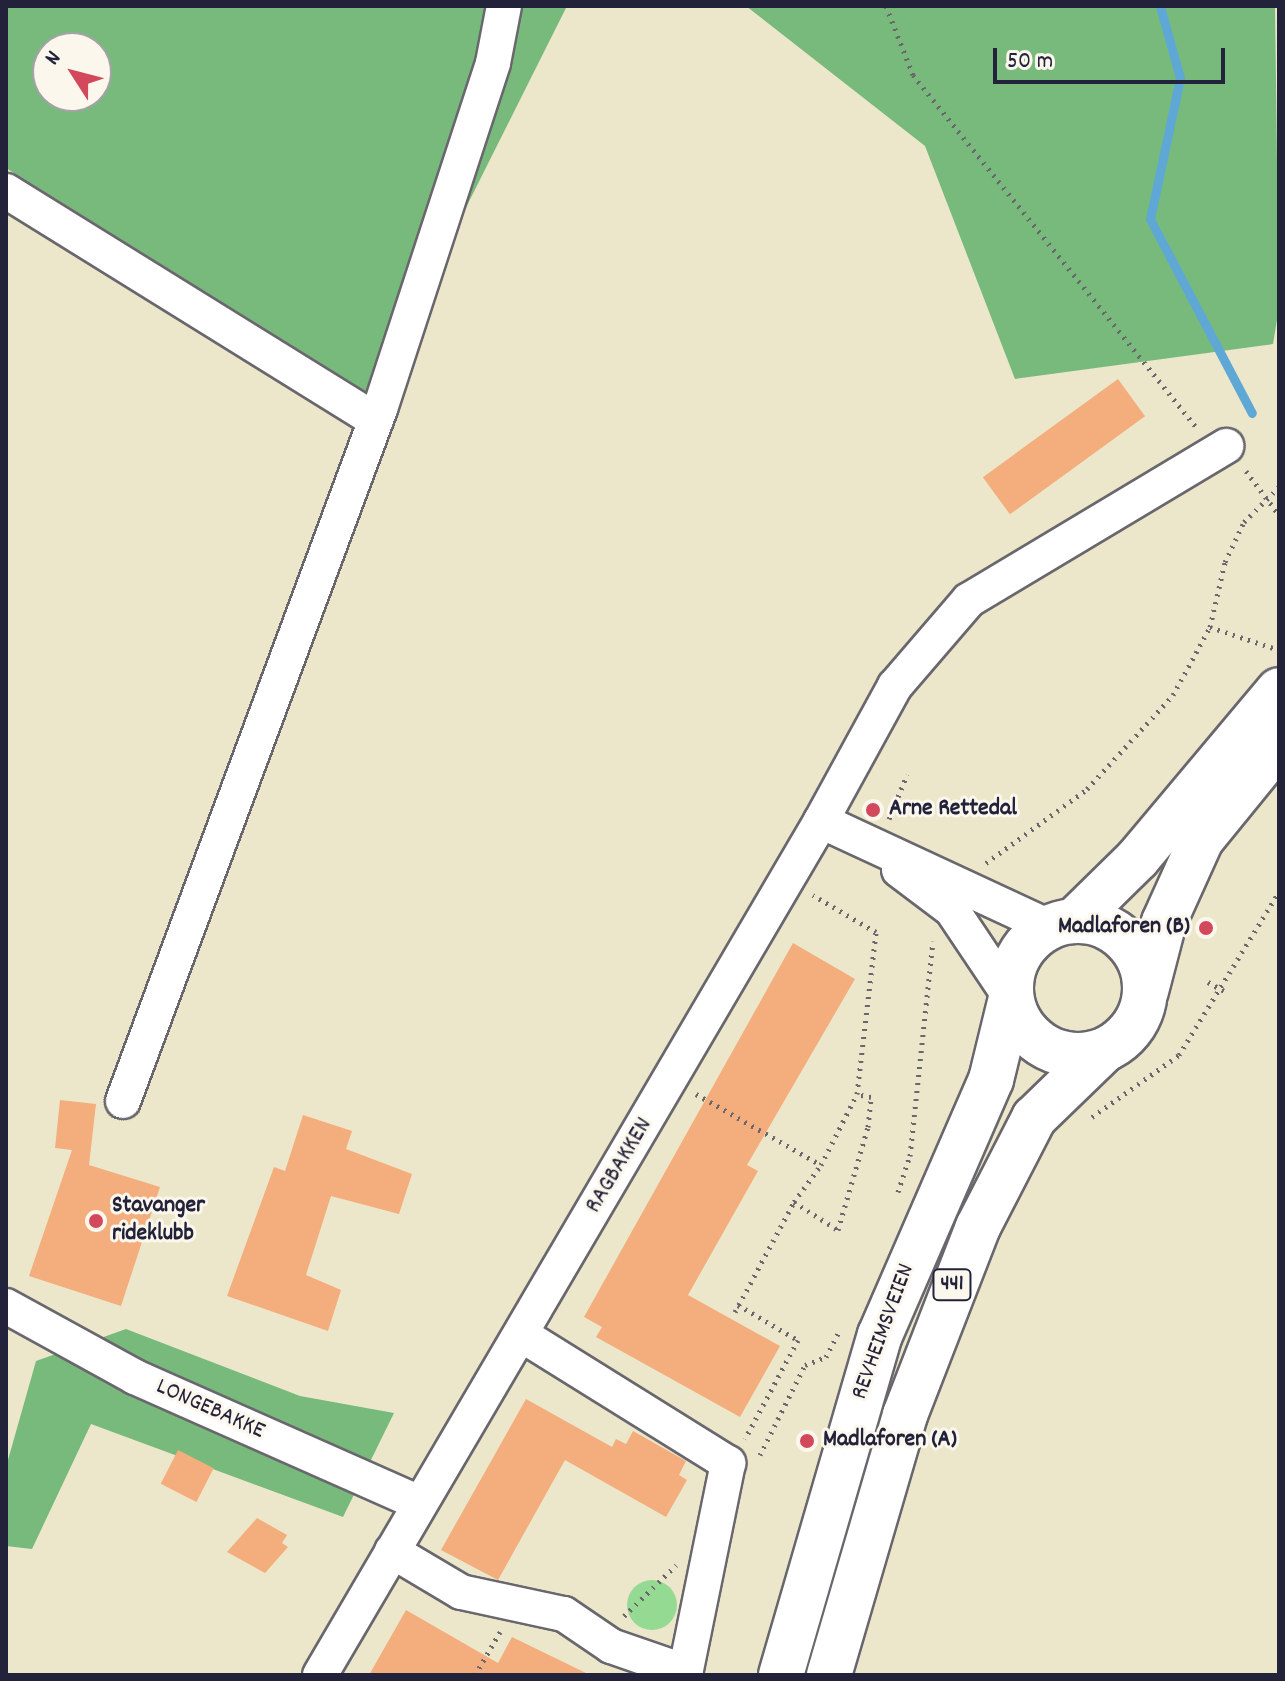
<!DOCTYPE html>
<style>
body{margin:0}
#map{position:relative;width:1285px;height:1681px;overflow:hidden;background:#ece7ca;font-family:Dekko,sans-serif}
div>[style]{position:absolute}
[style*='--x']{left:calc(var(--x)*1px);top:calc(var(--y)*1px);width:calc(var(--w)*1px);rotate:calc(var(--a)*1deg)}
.green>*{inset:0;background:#95da92}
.round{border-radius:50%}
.forest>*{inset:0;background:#78ba7c}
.stream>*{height:9px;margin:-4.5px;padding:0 4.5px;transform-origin:4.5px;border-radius:4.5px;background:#5fa8d6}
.building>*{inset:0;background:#f4ad7c;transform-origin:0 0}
.path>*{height:5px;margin-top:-2.5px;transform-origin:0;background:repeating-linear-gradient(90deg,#69676d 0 2px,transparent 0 8px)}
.roads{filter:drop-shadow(2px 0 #69676d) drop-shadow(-2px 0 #69676d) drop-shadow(0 2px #69676d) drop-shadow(0 -2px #69676d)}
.minor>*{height:34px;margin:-17px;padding:0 17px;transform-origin:17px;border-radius:17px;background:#fff}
.major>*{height:44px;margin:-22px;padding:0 22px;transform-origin:22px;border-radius:22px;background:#fff}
.major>.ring{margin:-22px;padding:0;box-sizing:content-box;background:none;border:44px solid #fff;border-radius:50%}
.dots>*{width:22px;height:22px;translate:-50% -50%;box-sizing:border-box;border:4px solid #fbf7ec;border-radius:50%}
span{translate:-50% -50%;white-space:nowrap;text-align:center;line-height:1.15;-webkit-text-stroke:6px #fbf7ec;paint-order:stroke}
.shield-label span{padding:2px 6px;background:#fbf7ec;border:2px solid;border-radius:6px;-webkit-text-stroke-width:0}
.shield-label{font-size:22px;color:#22223b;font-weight:700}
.poi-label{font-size:24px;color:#22223b;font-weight:700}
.left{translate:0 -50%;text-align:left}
.right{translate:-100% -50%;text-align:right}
.street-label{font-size:24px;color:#22223b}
.frame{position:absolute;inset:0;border:8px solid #22223b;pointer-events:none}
.north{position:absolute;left:32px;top:32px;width:80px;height:80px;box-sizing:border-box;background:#fbf7ec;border:2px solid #a4a2a5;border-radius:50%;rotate:306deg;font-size:22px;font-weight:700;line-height:32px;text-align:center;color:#22223b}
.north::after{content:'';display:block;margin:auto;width:28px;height:36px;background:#d1495b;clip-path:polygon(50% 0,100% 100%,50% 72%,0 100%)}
.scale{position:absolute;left:993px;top:48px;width:232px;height:36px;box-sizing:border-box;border:4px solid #22223b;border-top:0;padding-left:10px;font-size:24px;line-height:28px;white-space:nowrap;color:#22223b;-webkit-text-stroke:6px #fbf7ec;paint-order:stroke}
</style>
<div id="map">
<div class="green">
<i class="round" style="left:627px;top:1580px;width:50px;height:50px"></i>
</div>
<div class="forest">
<i style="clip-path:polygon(evenodd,6px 6px,567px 6px,372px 395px,6px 168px,6px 6px,48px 48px,96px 48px,96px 96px,48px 96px,48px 48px)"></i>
<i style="clip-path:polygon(746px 6px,1275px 6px,1279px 308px,1273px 344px,1015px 379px,925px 146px)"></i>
<i style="clip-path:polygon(126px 1329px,300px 1396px,394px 1413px,343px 1517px,91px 1424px,32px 1549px,6px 1546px,6px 1467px,36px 1361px)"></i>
</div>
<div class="stream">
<i style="--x:1160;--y:6;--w:75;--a:74.5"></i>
<i style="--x:1180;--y:78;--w:144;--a:102"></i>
<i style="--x:1150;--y:219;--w:219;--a:62.3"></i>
</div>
<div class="building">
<i style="left:1118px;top:379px;width:46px;height:167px;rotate:54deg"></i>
<i style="clip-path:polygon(793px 943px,855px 979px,747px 1165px,758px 1171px,688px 1295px,780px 1346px,740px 1417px,596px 1337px,602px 1327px,584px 1317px)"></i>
<i style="clip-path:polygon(60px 1100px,96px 1104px,89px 1165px,160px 1187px,121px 1306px,29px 1276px,72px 1150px,55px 1148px)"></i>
<i style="clip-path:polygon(303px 1115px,352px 1131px,346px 1149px,412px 1174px,399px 1214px,331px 1196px,306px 1275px,341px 1290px,328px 1331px,227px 1296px,274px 1167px,285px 1171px)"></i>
<i style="clip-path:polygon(526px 1399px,612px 1447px,616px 1439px,626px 1444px,633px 1431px,686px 1461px,679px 1475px,687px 1480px,666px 1517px,565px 1460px,498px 1580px,441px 1550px)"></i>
<i style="left:178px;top:1450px;width:40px;height:38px;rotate:27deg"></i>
<i style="clip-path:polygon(257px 1518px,287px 1535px,282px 1543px,288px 1547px,265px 1573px,227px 1552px)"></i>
<i style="clip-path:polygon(406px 1610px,498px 1663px,512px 1637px,590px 1675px,369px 1675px)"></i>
</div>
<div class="path">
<i style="--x:886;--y:6;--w:74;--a:68.6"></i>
<i style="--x:913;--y:75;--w:453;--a:51.2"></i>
<i style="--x:1246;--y:471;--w:55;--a:53.1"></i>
<i style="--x:1210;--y:627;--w:73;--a:18.4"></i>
<i style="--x:889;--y:819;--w:48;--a:-67.8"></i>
<i style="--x:986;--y:863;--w:125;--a:-36.2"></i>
<i style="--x:1087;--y:789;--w:127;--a:-47.5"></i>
<i style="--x:1173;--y:695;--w:77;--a:-61.4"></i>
<i style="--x:1210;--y:627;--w:67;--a:-77"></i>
<i style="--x:1225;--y:562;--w:44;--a:-64.6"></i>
<i style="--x:1244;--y:522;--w:49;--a:-45"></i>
<i style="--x:1208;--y:982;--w:18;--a:29"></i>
<i style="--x:696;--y:1094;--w:144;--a:29.6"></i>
<i style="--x:821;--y:1165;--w:80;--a:-63.1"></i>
<i style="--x:857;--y:1094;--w:163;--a:-83.3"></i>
<i style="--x:876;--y:932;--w:73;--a:-149.6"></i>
<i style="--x:1092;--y:1117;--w:107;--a:-35.5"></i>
<i style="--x:1179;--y:1055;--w:191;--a:-58.5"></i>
<i style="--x:898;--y:1192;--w:38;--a:-72"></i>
<i style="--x:910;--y:1156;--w:216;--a:-83.9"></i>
<i style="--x:794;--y:1202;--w:46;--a:-53.9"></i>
<i style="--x:738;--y:1305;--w:69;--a:30.3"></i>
<i style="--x:798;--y:1340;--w:112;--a:118.2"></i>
<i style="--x:735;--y:1312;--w:125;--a:-61.8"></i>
<i style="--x:794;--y:1202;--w:52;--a:32.5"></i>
<i style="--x:838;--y:1230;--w:107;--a:-73.8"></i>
<i style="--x:868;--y:1127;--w:30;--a:-84"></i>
<i style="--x:871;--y:1097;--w:14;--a:-168"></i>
<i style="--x:760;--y:1455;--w:101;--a:-63.4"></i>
<i style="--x:805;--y:1365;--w:22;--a:-21"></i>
<i style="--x:826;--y:1357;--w:30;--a:-63"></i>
<i style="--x:624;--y:1616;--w:73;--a:-44.4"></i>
<i style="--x:475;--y:1675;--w:50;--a:-59.8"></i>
</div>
<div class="roads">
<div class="minor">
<i style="--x:6;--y:191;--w:435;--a:31.8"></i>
<i style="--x:821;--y:821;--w:154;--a:-61.3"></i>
<i style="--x:895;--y:686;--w:113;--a:-49.3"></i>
<i style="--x:969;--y:600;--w:300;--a:-30.9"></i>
<i style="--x:899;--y:870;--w:66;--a:37"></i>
<i style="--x:952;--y:910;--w:106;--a:56.2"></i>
<i style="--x:123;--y:1101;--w:738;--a:-69.63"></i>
<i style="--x:380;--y:409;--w:364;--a:-71.9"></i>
<i style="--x:493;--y:63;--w:58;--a:-79.1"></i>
<i style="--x:6;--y:1306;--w:147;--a:28.8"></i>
<i style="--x:135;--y:1377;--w:311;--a:23.9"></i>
<i style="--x:522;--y:1335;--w:243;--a:31.9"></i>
<i style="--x:728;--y:1463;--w:216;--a:101.5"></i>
<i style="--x:392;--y:1551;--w:80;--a:30.7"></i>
<i style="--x:461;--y:1592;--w:105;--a:12.1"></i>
<i style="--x:564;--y:1614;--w:57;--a:34.2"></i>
<i style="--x:611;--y:1646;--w:79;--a:19.1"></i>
<i style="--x:320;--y:1675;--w:990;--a:-59.6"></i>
<i style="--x:821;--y:821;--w:251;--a:24.9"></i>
</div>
<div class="major">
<i style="--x:1075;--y:920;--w:88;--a:-44.5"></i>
<i style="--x:1138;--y:858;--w:219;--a:-50"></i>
<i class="ring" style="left:1011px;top:921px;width:90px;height:90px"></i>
<i style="--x:1146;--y:991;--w:71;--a:-75.4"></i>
<i style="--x:1164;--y:922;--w:90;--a:-65.7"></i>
<i style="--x:1201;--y:840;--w:124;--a:-50.9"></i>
<i style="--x:781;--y:1675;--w:354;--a:-73.8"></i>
<i style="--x:880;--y:1335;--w:278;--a:-66.5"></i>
<i style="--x:991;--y:1080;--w:84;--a:-76.3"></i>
<i style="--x:829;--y:1675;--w:271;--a:-73.7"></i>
<i style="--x:905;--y:1415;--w:202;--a:-68.8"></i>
<i style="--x:978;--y:1227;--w:123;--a:-62.8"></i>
<i style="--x:1034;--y:1118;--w:95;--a:-44.1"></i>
</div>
</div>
<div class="dots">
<i style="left:873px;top:810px;background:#d1495b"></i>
<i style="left:1206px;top:928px;background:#d1495b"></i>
<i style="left:96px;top:1221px;background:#d1495b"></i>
<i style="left:807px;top:1441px;background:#d1495b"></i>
</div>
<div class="shield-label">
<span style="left:952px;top:1285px">441</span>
</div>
<div class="poi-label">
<span class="left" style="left:889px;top:810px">Arne Rettedal</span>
<span class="right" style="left:1190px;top:928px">Madlaforen (B)</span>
<span class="left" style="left:112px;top:1221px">Stavanger<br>rideklubb</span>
<span class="left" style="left:823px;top:1441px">Madlaforen (A)</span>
</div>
<div class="street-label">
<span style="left:620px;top:1166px;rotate:-59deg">RAGBAKKEN</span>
<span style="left:884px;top:1332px;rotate:-70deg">REVHEIMSVEIEN</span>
<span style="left:210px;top:1410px;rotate:24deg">LONGEBAKKE</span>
</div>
<div class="frame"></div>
<div class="north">N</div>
<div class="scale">50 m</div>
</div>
